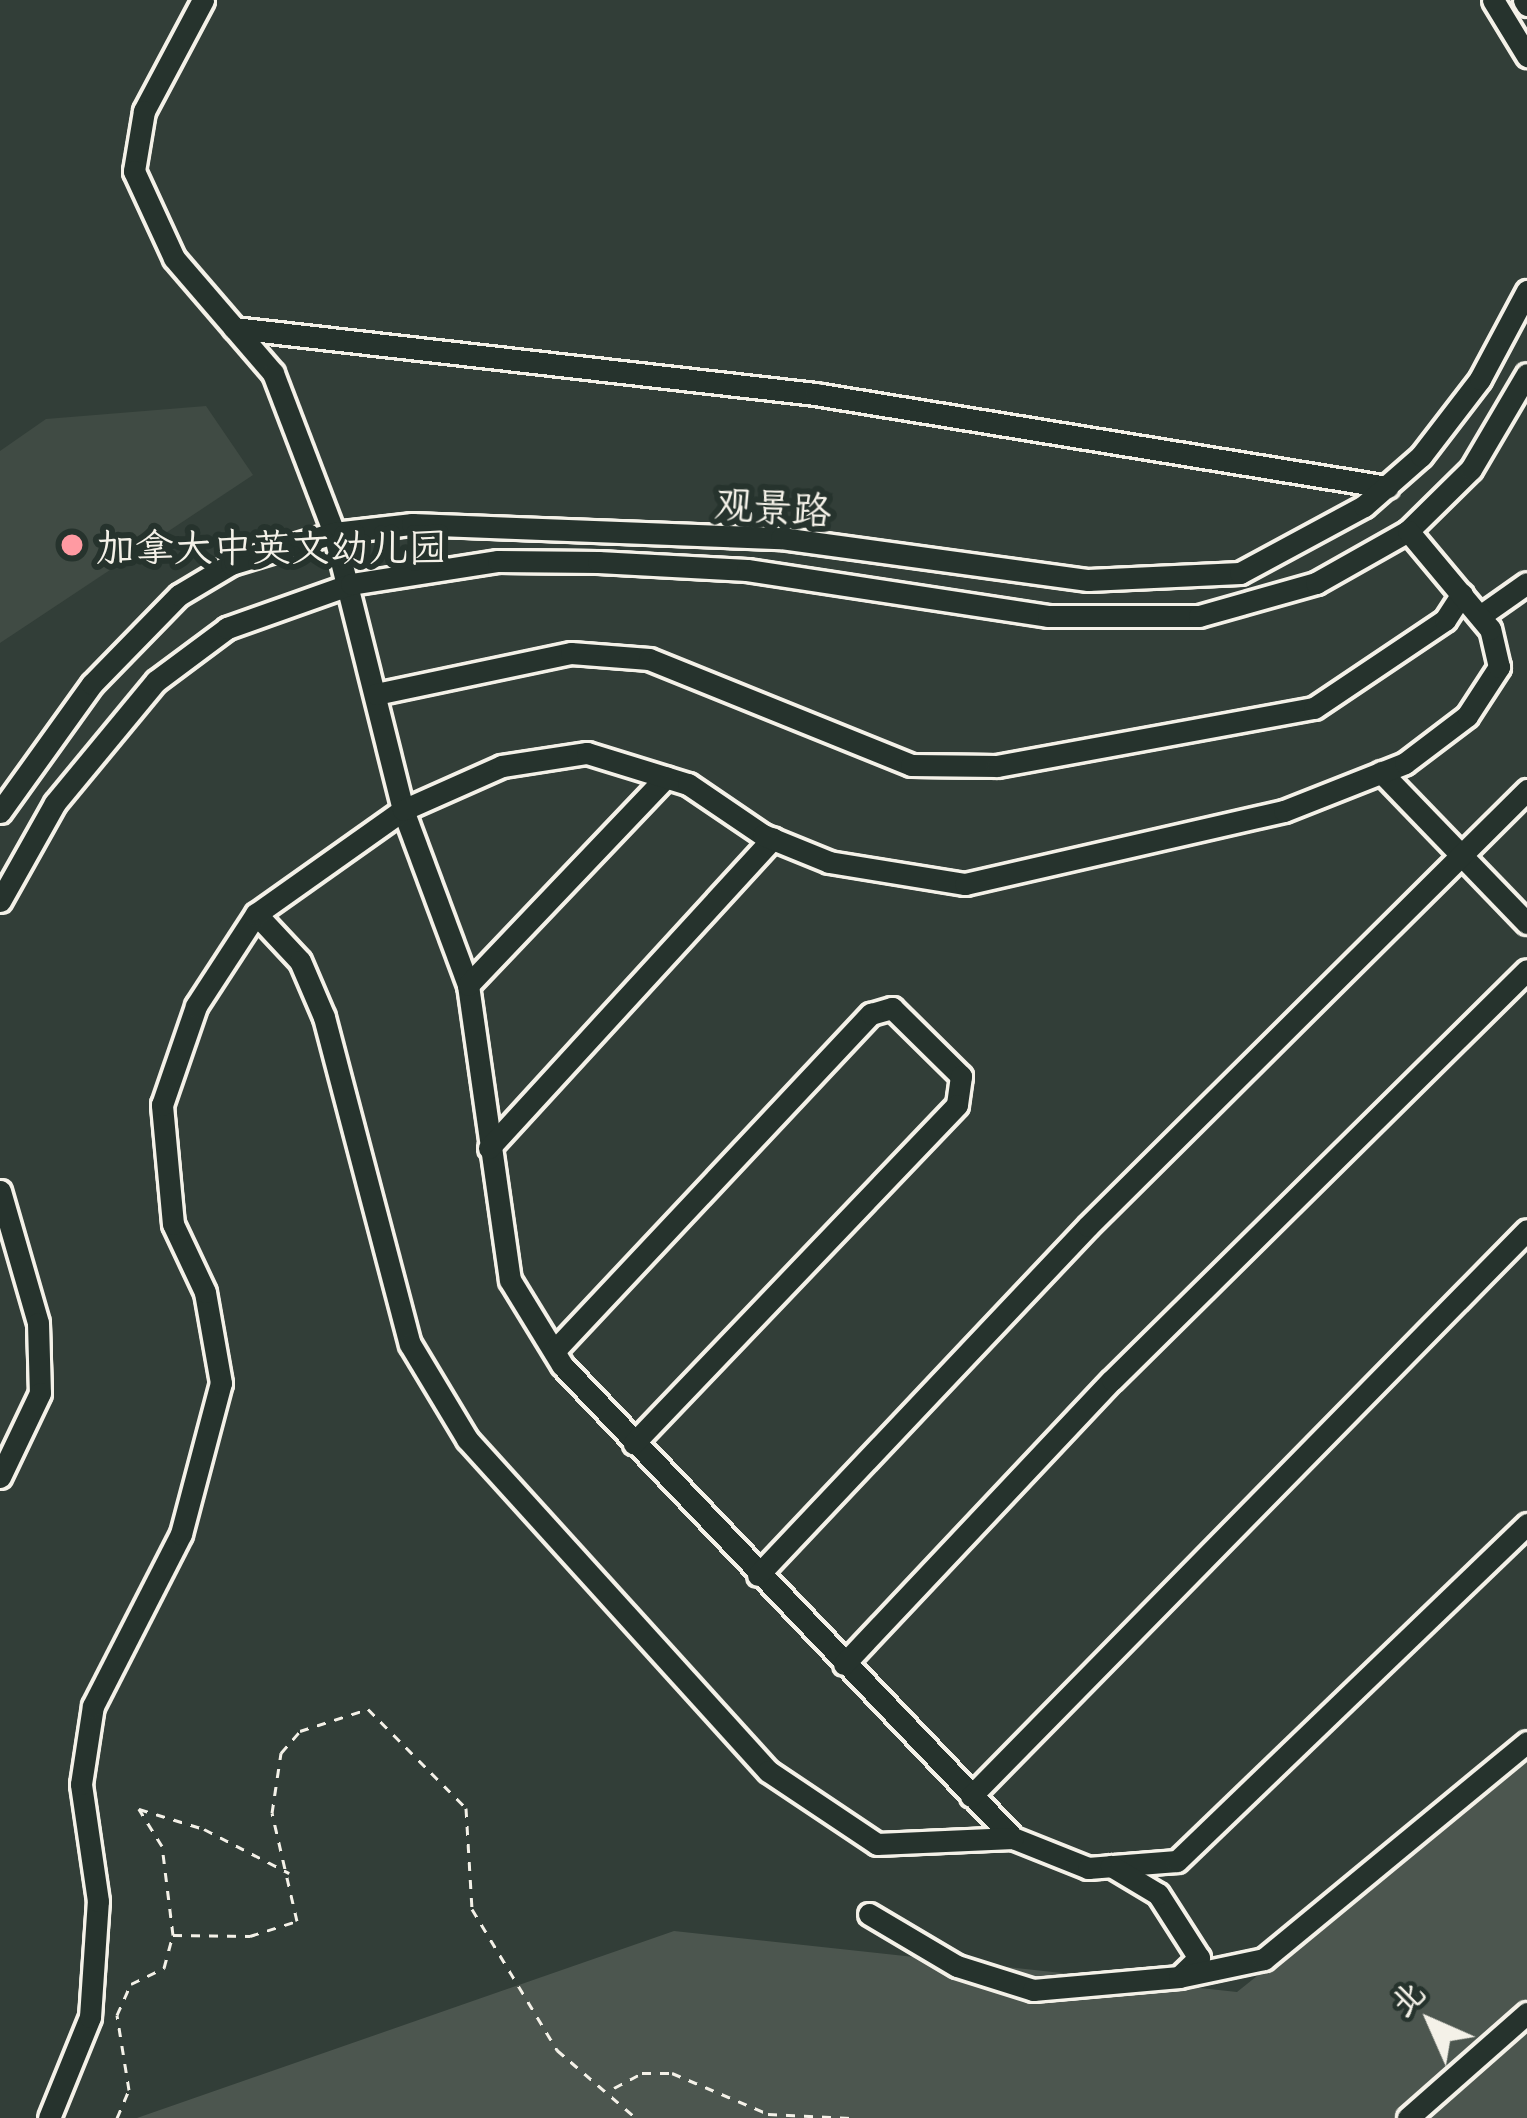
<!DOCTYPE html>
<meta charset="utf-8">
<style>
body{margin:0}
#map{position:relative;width:1527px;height:2118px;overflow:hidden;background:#323e38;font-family:"Playpen Sans","LXGW WenKai TC",sans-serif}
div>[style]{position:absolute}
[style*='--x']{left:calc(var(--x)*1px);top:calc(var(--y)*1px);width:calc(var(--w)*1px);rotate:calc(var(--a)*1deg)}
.built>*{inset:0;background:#404b44}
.green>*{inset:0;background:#4c564f}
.path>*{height:3px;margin-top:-1.5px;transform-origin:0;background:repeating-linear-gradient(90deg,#f4f1e8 0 9px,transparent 0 18px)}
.roads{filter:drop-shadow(3px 0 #f4f1e8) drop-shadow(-3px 0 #f4f1e8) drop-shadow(0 3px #f4f1e8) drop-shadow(0 -3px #f4f1e8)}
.minor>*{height:21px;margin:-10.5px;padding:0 10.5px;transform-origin:10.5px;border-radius:10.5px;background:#26332d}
.dots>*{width:33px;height:33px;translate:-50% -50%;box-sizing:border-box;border:6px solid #26332d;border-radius:50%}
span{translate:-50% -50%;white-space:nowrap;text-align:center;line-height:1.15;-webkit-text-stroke:12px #26332d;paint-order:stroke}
.street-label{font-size:39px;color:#f4f1e8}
.poi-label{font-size:39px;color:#f4f1e8}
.left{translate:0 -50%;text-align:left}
.north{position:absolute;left:1371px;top:1962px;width:120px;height:120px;-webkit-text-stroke:9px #26332d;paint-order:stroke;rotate:315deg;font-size:33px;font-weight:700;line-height:48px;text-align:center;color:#f4f1e8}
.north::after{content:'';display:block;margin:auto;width:42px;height:54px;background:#f4f1e8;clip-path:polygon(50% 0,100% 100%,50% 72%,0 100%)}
</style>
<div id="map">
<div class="built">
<i style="clip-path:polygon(206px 406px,253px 475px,0 643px,0 451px,46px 419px)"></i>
</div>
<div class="green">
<i style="clip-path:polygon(1527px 1760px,1527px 2118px,137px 2118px,674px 1931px,1237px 1992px)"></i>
</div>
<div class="path">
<i style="--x:173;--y:1935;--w:77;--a:0.7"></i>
<i style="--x:250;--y:1936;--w:49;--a:-17.7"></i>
<i style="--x:297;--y:1921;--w:111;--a:-103"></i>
<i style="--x:272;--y:1813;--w:61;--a:-81.5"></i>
<i style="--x:281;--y:1753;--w:29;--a:-49"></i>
<i style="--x:300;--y:1731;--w:71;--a:-17.9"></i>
<i style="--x:368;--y:1709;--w:139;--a:45.3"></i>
<i style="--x:466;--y:1808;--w:101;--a:86.6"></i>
<i style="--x:472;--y:1909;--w:165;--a:58.9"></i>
<i style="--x:557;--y:2050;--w:104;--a:40.7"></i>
<i style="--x:614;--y:2088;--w:32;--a:-28"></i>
<i style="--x:642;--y:2073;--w:30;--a:0"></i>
<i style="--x:672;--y:2073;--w:104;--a:23.1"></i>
<i style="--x:768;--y:2114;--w:83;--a:2.8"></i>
<i style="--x:117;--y:2118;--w:30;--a:-67"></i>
<i style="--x:129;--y:2090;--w:76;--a:-99.1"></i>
<i style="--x:117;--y:2015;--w:34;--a:-66"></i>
<i style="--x:131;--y:1984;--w:37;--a:-26"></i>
<i style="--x:164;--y:1968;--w:34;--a:-75"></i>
<i style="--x:173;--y:1935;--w:90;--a:-97"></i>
<i style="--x:162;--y:1846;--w:44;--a:-121.9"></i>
<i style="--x:139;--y:1809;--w:68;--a:17.1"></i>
<i style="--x:204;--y:1829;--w:96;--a:27.4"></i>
</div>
<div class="roads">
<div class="minor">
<i style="--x:203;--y:0;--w:126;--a:118"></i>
<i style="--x:144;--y:111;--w:61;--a:99.5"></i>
<i style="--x:134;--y:171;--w:96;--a:65.3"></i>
<i style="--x:174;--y:258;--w:152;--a:49.3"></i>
<i style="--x:273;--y:373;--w:171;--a:69.1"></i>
<i style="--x:334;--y:533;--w:285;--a:76"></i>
<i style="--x:403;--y:810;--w:187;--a:69.6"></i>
<i style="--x:468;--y:985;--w:298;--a:81.9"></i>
<i style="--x:510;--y:1280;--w:100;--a:58.5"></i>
<i style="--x:562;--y:1365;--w:654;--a:46.36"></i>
<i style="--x:1013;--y:1838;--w:81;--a:21.8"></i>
<i style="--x:1088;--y:1868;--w:89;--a:-4.5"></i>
<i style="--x:1177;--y:1861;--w:486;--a:-43.9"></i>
<i style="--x:1493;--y:0;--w:66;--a:58.7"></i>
<i style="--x:1524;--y:0;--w:6;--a:59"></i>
<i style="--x:234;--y:328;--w:585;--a:6.48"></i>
<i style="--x:815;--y:394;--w:580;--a:9.23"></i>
<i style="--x:1480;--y:616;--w:57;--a:-35.1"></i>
<i style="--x:376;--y:694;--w:199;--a:-11.9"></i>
<i style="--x:571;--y:653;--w:78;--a:4.4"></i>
<i style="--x:649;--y:659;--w:283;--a:22"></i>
<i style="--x:911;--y:765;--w:86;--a:0.7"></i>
<i style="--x:997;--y:766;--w:322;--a:-10.4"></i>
<i style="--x:1314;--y:708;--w:158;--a:-33.9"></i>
<i style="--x:1445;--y:620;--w:31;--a:-57"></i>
<i style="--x:1381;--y:772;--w:210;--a:46"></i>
<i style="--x:0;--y:812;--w:158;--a:-54.3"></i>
<i style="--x:92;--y:684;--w:124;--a:-45.7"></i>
<i style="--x:179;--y:595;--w:61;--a:-30.8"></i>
<i style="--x:231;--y:564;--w:108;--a:-16.8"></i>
<i style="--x:334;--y:533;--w:79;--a:-6.6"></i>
<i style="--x:412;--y:524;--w:369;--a:2.2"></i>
<i style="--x:781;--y:538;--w:310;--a:7.8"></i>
<i style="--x:1088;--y:580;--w:152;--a:-2.6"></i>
<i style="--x:1240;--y:573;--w:141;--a:-28.4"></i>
<i style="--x:1364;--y:506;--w:76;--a:-41.3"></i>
<i style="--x:1421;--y:456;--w:97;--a:-52.5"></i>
<i style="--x:1480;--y:379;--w:100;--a:-61.9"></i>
<i style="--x:0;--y:901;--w:112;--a:-60.7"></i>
<i style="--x:55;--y:803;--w:158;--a:-50.4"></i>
<i style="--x:156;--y:681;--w:89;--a:-36.7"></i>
<i style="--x:227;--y:628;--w:132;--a:-19.5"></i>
<i style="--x:351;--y:584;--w:149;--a:-8.9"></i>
<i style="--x:498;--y:561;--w:100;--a:0.6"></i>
<i style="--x:598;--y:562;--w:149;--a:3.1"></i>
<i style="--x:747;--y:570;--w:304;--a:8.7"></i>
<i style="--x:1048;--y:616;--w:151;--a:0"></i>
<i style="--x:1199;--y:616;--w:122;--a:-15.8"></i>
<i style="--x:1316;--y:583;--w:106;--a:-29.5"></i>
<i style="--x:1408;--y:531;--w:88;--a:-44.5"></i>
<i style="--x:1471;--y:469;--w:110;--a:-59.5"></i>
<i style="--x:256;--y:914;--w:64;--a:46.9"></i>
<i style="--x:300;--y:961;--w:61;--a:66.8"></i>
<i style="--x:324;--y:1017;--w:338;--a:75.3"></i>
<i style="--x:410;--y:1344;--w:111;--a:59"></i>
<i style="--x:467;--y:1439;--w:448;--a:47.8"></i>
<i style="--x:768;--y:1771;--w:131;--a:33.8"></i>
<i style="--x:877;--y:1844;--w:136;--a:-2.5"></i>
<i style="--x:468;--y:985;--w:287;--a:-46.4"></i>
<i style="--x:489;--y:1148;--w:420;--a:-47.5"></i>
<i style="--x:0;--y:1191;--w:137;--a:73.9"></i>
<i style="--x:38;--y:1323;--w:70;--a:88.4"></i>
<i style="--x:40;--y:1393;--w:93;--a:115.5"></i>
<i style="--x:554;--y:1351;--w:463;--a:-46.8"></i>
<i style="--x:871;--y:1014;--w:22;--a:-16"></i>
<i style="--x:892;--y:1008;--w:97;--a:44.6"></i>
<i style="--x:961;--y:1076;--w:29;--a:98"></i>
<i style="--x:957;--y:1105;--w:468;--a:133.7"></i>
<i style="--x:758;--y:1575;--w:480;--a:-46.6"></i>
<i style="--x:1088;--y:1226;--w:619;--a:-44.8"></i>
<i style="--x:844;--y:1664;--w:390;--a:-46.7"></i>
<i style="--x:1112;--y:1380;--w:583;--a:-44.65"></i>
<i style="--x:971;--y:1796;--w:793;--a:-45.51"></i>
<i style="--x:869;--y:1914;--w:102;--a:30.6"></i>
<i style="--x:957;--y:1966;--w:80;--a:17.5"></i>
<i style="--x:1033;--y:1990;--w:147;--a:-5.1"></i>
<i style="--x:1179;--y:1977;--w:28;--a:-44"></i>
<i style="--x:1199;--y:1958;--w:76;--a:-122.6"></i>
<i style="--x:1158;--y:1894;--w:55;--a:-149.2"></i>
<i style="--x:1179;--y:1977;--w:87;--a:-12"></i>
<i style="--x:1264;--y:1959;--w:341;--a:-39.5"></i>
<i style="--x:49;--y:2118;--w:109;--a:-67.9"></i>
<i style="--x:90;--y:2017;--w:116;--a:-86.1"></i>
<i style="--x:98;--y:1901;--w:118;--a:-98.3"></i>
<i style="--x:81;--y:1784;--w:79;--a:-81.3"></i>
<i style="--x:93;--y:1706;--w:193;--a:-62.9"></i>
<i style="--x:181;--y:1534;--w:156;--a:-75.2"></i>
<i style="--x:221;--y:1383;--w:92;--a:-100"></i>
<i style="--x:205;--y:1292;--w:75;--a:-115.2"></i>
<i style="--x:173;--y:1224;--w:120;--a:-95.3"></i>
<i style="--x:162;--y:1105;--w:105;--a:-71"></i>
<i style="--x:196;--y:1006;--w:110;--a:-56.9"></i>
<i style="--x:256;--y:914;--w:180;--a:-35.3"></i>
<i style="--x:403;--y:810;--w:108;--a:-24"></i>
<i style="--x:502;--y:766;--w:86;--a:-8.7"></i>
<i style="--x:587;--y:753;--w:106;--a:17.1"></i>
<i style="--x:688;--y:784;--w:91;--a:34.2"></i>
<i style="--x:763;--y:835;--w:71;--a:22.2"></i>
<i style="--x:829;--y:862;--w:138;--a:9.2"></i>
<i style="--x:965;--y:884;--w:327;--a:-12.9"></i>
<i style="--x:1284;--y:811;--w:130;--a:-21.6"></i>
<i style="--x:1405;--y:763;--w:78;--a:-37.2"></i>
<i style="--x:1467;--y:716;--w:59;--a:-56.9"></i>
<i style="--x:1499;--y:667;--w:39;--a:-103"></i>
<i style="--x:1490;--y:629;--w:128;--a:-129.9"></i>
<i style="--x:1408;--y:2118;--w:159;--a:-41.4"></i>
</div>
</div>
<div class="dots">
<i style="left:72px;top:545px;background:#ff9aa2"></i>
</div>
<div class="street-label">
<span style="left:773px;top:505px;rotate:4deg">观景路</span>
</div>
<div class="poi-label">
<span class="left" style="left:96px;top:545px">加拿大中英文幼儿园</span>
</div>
<div class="north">北</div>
</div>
